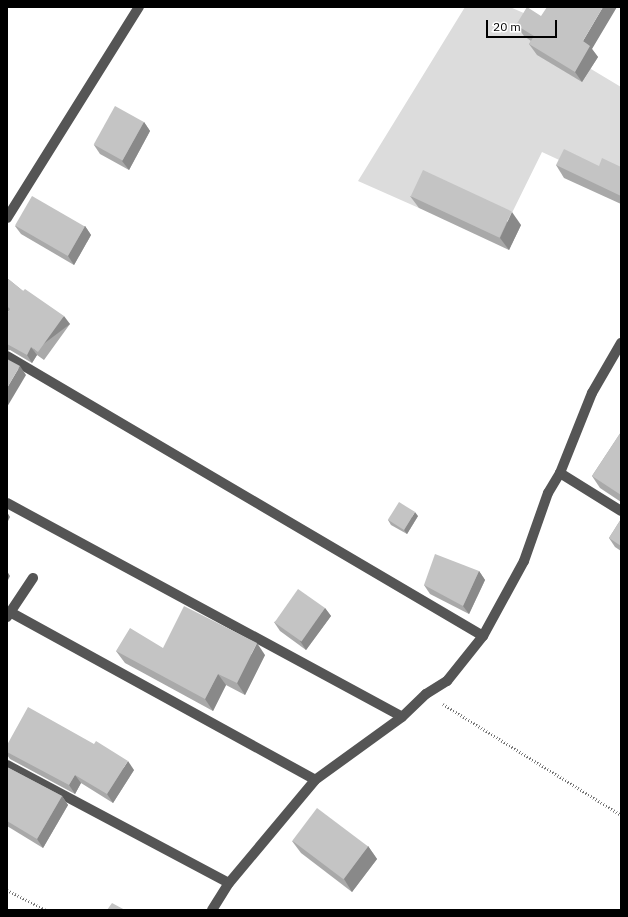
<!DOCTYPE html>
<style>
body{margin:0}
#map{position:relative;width:628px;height:917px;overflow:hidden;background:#fff;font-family:"IBM Plex Sans",sans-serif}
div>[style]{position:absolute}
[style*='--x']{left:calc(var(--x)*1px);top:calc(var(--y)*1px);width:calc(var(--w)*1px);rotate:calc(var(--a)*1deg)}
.green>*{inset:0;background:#dcdcdc}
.path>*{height:2.5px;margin-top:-1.25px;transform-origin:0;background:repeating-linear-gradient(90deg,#777 0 1px,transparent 0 3px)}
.minor>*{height:10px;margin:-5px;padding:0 5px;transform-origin:5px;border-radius:5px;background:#555}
.wall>*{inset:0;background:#a9a9a9}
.shaded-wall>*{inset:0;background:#898989;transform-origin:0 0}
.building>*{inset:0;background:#c4c4c4;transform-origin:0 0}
span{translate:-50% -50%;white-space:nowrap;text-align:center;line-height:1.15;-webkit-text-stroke:3px #fff;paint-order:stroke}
.frame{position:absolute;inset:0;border:8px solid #000;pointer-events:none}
.scale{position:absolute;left:486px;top:20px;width:71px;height:18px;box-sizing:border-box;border:2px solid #000;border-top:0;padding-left:5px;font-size:12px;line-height:14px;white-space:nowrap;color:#000;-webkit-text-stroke:3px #fff;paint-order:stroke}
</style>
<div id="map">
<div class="green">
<i style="clip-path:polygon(465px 7px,510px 7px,535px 18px,591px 69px,621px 87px,621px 175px,570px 165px,542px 152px,509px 219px,419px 208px,358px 181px)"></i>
</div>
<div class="path">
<i style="--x:443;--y:704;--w:210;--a:31.9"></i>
<i style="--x:7;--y:890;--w:44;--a:27.1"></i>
</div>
<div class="minor">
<i style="--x:7;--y:218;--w:249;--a:-58"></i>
<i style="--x:7;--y:356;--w:552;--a:30.47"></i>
<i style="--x:560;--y:473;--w:72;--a:31.9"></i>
<i style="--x:7;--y:503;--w:449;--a:28.4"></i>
<i style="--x:10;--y:612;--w:348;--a:28.8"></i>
<i style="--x:7;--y:617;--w:47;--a:-56.3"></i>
<i style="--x:7;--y:765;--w:251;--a:28"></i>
<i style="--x:212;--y:910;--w:32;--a:-58"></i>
<i style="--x:229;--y:883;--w:134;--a:-50.1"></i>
<i style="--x:315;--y:780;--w:107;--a:-35.9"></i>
<i style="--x:402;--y:717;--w:33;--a:-44"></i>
<i style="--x:426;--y:694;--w:25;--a:-32"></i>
<i style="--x:447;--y:681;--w:58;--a:-51.3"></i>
<i style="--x:483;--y:636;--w:85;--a:-61.3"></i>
<i style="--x:524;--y:561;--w:72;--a:-70.6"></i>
<i style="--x:548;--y:493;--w:23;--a:-59"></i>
<i style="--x:560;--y:473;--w:86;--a:-68.2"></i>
<i style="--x:592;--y:393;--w:58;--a:-59.9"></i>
</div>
<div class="wall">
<i style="clip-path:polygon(541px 16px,592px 49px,598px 57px,582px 82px,537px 55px,529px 44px,531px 41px,524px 36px,516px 25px)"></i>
<i style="clip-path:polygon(144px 122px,150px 131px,129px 170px,100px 154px,94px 145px)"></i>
<i style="clip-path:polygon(556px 165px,599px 166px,621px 167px,621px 204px,564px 178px)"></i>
<i style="clip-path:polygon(410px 196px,521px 225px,509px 250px,419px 208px)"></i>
<i style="clip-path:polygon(15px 226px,85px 226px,91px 235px,74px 265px,21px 234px)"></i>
<i style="clip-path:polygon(7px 278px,23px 291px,70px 324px,44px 360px,37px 355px,32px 363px,10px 350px,7px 351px,7px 314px,9px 312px,7px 310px)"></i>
<i style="clip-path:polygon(621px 432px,621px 502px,600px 488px,592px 476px)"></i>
<i style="clip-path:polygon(418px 516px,407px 534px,391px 525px,388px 520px)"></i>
<i style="clip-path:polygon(621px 519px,621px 551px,615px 547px,609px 538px)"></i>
<i style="clip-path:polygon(479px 571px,485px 580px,469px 614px,430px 594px,424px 585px)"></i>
<i style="clip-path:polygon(325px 608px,331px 616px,306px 650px,280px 631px,274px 622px)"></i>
<i style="clip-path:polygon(163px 648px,265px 655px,245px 695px,226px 685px,213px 711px,125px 663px,116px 651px)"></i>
<i style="clip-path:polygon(7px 745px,134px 770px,113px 803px,81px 783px,75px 794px,10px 759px,7px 755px)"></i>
<i style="clip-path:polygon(7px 767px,62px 796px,68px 805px,43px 848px,7px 826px)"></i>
<i style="clip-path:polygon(292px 841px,368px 846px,377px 859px,352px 892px,301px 853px)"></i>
</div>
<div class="shaded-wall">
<i style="clip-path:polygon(603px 7px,617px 7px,592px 49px,598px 57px,582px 82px,575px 72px,583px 41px)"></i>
<i style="clip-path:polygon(144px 122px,150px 131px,129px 170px,122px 161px)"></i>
<i style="clip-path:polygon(512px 212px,521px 225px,509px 250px,500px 238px)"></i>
<i style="clip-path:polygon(85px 226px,91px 235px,74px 265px,68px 256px)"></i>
<i style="left:64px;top:316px;width:10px;height:44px;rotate:53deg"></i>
<i style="clip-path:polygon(31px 347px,37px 355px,32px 363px,27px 355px)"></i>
<i style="clip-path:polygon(20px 366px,26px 375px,7px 407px,7px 388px)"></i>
<i style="clip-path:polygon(7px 512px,10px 517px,7px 523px)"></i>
<i style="clip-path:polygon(415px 512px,418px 516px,407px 534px,404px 530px)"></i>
<i style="clip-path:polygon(7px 571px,10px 576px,7px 582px)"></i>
<i style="clip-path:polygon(479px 571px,485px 580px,469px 614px,463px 606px)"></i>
<i style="clip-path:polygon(325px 608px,331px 616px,306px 650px,300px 641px)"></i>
<i style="clip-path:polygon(257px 643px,265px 655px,245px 695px,237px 683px)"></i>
<i style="clip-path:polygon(218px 674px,226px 685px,213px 711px,205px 699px)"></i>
<i style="clip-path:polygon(128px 761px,134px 770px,113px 803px,107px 794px)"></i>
<i style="clip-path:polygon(75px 775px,81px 783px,75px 794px,69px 785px)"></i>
<i style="clip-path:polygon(62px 796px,68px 805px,43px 848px,37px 839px)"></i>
<i style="clip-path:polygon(368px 846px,377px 859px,352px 892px,344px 879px)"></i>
</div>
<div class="building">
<i style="clip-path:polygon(527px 7px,541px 16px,547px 7px,603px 7px,583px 41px,590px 46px,575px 72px,529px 44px,534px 36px,516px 25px)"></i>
<i style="left:115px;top:106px;width:33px;height:44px;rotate:29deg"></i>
<i style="clip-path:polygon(564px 149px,599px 166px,602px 158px,621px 167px,621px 196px,556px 165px)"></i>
<i style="left:423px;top:170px;width:98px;height:29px;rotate:25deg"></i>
<i style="left:32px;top:196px;width:61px;height:34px;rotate:30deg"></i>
<i style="clip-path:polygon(7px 278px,23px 291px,25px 289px,64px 316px,38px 352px,31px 347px,27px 355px,7px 344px,7px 314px,10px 309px,7px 306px)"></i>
<i style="clip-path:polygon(7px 359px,20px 366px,7px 388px)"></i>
<i style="clip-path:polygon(621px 432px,621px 495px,592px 476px)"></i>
<i style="left:399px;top:502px;width:19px;height:21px;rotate:32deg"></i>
<i style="clip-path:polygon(621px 519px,621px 546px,609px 538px)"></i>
<i style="clip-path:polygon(435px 554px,479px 571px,463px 606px,424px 585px)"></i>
<i style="left:298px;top:589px;width:33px;height:41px;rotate:35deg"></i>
<i style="clip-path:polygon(184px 606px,257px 643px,237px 683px,218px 674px,205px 699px,116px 651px,130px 628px,163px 648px)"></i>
<i style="clip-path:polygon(28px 707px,94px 744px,96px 741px,128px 761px,107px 794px,75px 775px,69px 785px,7px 752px,7px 745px)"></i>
<i style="clip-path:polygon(7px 767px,62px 796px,37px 839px,7px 821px)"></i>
<i style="left:317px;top:808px;width:64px;height:41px;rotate:37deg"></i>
<i style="clip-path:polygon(112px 903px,125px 910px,107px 910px)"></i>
</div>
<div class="frame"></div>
<div class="scale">20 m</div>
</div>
